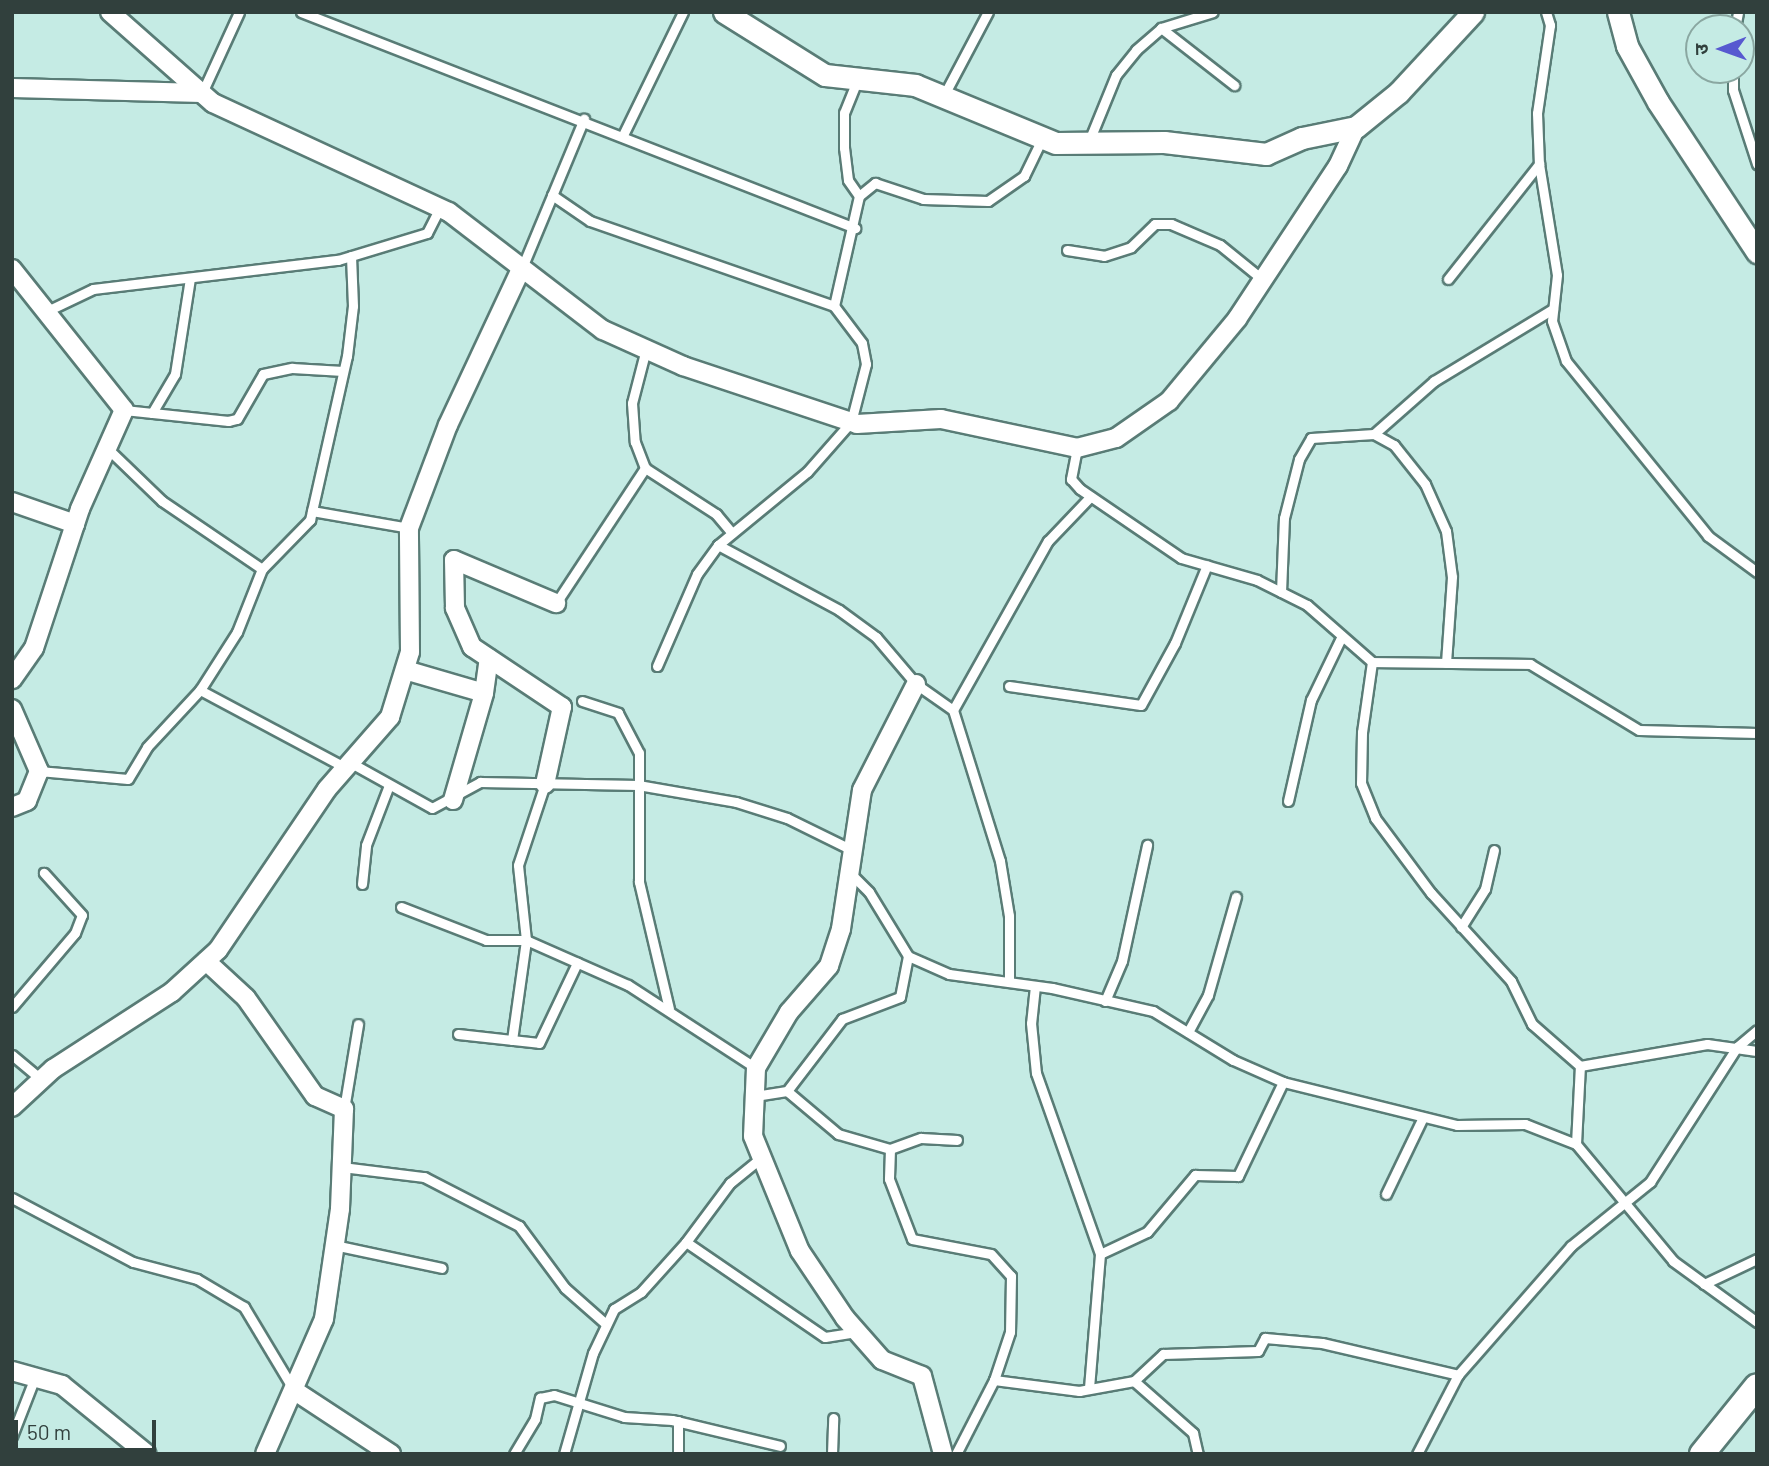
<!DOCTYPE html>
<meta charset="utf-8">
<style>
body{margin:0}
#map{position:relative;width:1769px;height:1466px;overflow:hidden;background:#c5ebe4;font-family:Barlow,"Noto Sans Devanagari",sans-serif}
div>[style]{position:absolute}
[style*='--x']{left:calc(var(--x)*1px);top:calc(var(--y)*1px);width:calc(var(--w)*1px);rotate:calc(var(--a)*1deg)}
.roads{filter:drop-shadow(2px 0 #597c76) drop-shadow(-2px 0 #597c76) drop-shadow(0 2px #597c76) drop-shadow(0 -2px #597c76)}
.service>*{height:9px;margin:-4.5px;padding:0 4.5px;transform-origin:4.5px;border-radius:4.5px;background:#fff}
.minor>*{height:18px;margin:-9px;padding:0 9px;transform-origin:9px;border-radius:9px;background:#fff}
.tertiary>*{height:21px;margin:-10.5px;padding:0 10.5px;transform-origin:10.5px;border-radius:10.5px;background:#fff}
.secondary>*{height:24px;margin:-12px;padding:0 12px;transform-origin:12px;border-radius:12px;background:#fff}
span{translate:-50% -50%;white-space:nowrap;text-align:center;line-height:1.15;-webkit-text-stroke:7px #c5ebe4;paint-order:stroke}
.frame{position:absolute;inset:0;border:14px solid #31403d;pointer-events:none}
.north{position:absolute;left:1685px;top:14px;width:70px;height:70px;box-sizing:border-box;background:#c5ebe4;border:2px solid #8aa7a1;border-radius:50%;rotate:269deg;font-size:19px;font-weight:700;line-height:28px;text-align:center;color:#31403d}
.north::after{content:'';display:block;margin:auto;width:24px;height:32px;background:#5759d0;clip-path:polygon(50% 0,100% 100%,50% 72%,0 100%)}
.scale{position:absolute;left:14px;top:1420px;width:142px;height:32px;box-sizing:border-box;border:4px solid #31403d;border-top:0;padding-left:9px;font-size:21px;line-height:24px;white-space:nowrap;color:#31403d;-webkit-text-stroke:5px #c5ebe4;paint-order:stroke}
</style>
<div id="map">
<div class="roads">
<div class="service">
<i style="--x:301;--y:12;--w:595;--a:21.3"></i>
<i style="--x:1546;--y:12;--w:14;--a:73"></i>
<i style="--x:1550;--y:25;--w:89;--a:98.4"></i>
<i style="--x:1537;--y:113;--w:51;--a:87.8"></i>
<i style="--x:1539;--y:164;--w:112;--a:80.8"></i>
<i style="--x:1557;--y:275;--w:46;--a:96.2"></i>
<i style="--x:1552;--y:321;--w:42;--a:70.7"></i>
<i style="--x:1566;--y:361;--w:225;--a:50.9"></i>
<i style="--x:1708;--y:536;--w:61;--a:36.3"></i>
<i style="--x:1161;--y:28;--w:93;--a:38"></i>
<i style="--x:1735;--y:28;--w:16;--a:-79"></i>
<i style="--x:1733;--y:70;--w:20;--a:90"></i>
<i style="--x:1733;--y:90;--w:78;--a:72"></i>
<i style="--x:202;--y:93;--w:89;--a:-65.4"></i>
<i style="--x:944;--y:95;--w:94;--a:-62.1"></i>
<i style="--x:623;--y:135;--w:137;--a:-64"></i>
<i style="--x:1089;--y:141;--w:71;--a:-67.8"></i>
<i style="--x:1116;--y:75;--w:32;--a:-51"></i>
<i style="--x:1136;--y:50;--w:33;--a:-41"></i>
<i style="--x:1161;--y:28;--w:54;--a:-17.1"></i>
<i style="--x:552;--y:195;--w:46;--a:34.4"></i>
<i style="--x:590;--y:221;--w:258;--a:19.2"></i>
<i style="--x:859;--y:196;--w:21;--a:-39"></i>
<i style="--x:875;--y:183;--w:51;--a:18.4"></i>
<i style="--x:923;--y:199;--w:65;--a:1.8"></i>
<i style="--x:988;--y:201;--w:44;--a:-34.8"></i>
<i style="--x:1024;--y:176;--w:41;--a:-64.1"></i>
<i style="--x:1067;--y:250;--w:37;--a:9"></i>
<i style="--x:1104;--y:256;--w:28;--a:-18"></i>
<i style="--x:1131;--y:247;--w:33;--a:-44"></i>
<i style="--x:1155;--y:224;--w:16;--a:0"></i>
<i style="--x:1171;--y:224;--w:53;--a:23.2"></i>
<i style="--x:1220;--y:245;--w:54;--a:39"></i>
<i style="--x:521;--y:270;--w:164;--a:-67.4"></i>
<i style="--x:1448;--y:279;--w:147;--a:-51.6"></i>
<i style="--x:45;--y:312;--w:53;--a:-25.6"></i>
<i style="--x:93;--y:289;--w:247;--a:-6.8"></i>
<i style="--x:338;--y:260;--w:93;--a:-16.9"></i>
<i style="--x:427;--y:233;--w:28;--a:-63"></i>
<i style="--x:646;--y:349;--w:56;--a:104.5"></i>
<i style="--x:632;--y:403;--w:39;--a:86"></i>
<i style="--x:635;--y:442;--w:28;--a:69"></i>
<i style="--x:645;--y:468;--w:85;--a:32.9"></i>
<i style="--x:716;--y:514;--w:25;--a:50"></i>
<i style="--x:124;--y:410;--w:105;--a:6"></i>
<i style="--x:228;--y:421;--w:9;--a:-13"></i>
<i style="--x:237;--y:419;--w:52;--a:-60"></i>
<i style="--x:263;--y:374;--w:30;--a:-12"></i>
<i style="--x:292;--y:368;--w:51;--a:3.4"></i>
<i style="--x:152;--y:413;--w:45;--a:-59.5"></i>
<i style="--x:175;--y:374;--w:97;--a:-81.1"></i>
<i style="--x:1374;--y:434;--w:80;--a:-41.5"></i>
<i style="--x:1434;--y:381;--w:139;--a:-31.2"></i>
<i style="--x:107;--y:448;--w:76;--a:43.9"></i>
<i style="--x:162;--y:501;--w:121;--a:34.2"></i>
<i style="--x:1077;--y:448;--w:32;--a:101"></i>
<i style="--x:1071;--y:479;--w:13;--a:48"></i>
<i style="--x:1080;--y:489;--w:122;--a:34.3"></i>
<i style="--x:1181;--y:558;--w:79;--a:16.1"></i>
<i style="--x:1257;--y:580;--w:56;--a:26.6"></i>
<i style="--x:1307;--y:605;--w:86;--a:41.2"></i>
<i style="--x:1372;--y:662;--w:158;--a:0.7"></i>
<i style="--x:1530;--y:664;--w:127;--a:31.2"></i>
<i style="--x:1639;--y:730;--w:118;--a:1.5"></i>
<i style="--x:312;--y:511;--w:98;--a:9.9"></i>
<i style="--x:718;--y:545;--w:137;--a:28.2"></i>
<i style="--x:839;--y:610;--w:46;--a:36.1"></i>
<i style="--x:876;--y:637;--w:62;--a:49.6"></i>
<i style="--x:916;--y:684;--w:45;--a:35.1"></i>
<i style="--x:953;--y:710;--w:158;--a:72.7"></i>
<i style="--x:1000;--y:861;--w:56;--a:80.7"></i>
<i style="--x:1009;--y:916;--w:66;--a:90"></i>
<i style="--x:1281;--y:592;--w:74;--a:-87.7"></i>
<i style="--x:1284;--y:518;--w:61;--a:-75.7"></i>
<i style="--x:1299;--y:459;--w:24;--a:-60"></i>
<i style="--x:1311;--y:438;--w:63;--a:-3.6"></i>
<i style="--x:1374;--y:434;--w:23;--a:29"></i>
<i style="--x:1394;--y:445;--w:50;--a:51.5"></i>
<i style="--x:1425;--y:484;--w:51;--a:65.9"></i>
<i style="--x:1446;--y:531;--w:46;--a:82.6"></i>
<i style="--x:1452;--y:577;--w:86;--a:94"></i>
<i style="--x:556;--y:603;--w:162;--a:-56.6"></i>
<i style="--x:1372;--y:662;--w:71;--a:98.1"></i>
<i style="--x:1362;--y:732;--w:51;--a:91.1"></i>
<i style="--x:1361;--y:783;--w:38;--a:68"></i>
<i style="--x:1375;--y:818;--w:94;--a:53.3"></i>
<i style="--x:1431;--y:893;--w:119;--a:47.7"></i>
<i style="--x:1511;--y:981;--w:48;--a:64"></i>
<i style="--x:1532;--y:1024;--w:64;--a:41.2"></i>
<i style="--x:1580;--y:1066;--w:129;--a:-9.8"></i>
<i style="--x:1707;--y:1044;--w:50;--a:8"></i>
<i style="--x:657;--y:666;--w:100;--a:-66.5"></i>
<i style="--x:697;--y:574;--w:36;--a:-54"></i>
<i style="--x:718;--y:545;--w:115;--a:-39.4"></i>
<i style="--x:807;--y:472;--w:67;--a:-48.7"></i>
<i style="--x:851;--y:422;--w:60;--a:-75.5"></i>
<i style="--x:866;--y:364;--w:21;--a:-101"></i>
<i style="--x:862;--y:343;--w:46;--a:-127.1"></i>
<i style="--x:834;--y:306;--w:113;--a:-77.2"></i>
<i style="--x:859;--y:196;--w:19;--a:-125"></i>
<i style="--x:848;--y:180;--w:32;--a:-97"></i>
<i style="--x:844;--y:148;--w:35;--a:-90"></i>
<i style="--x:844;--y:113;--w:35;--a:-68"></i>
<i style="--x:1009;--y:686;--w:133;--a:8.2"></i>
<i style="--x:1141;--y:705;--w:71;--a:-61.3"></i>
<i style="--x:1175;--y:643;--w:84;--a:-67.7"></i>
<i style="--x:200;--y:690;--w:166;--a:28.1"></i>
<i style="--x:582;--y:701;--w:38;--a:18"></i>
<i style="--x:618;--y:713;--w:45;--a:62.3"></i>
<i style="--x:639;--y:753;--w:129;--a:90"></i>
<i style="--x:639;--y:882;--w:130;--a:76.7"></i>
<i style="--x:953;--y:710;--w:194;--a:-60.7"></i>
<i style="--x:1048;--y:541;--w:61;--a:-46.3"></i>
<i style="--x:353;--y:764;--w:90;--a:29.1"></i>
<i style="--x:432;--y:808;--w:55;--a:-28.4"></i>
<i style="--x:480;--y:782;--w:158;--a:1.1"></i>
<i style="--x:638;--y:785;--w:99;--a:9.8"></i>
<i style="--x:736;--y:802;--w:53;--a:17.4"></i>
<i style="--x:787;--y:818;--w:70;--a:26.2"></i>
<i style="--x:39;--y:771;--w:89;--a:5.1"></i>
<i style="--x:128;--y:779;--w:37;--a:-59"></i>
<i style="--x:147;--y:747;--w:78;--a:-47.1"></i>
<i style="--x:200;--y:690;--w:69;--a:-57.5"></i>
<i style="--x:237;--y:632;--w:68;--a:-68.4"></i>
<i style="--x:262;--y:569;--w:69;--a:-45.6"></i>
<i style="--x:310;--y:520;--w:168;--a:-77.3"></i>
<i style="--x:347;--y:356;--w:50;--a:-83.2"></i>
<i style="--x:353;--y:306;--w:50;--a:-92.3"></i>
<i style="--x:1288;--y:801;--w:104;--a:-77.2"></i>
<i style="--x:1311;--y:700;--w:71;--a:-64.2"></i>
<i style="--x:849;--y:872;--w:28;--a:45"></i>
<i style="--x:869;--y:892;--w:75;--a:58.6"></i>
<i style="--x:908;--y:956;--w:45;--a:23.7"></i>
<i style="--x:949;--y:974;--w:104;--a:7.7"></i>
<i style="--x:1052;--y:988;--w:104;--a:12.8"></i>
<i style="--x:1153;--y:1011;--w:94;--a:31.5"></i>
<i style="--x:1233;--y:1060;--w:55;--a:23.7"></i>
<i style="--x:1283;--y:1082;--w:179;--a:13.9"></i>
<i style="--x:1457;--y:1125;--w:68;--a:-0.8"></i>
<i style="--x:1525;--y:1124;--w:55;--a:21.4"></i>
<i style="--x:1576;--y:1144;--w:152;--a:50.3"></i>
<i style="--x:1673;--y:1261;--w:104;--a:36"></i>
<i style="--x:362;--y:884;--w:39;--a:-84"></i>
<i style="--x:366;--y:845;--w:64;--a:-69"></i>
<i style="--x:401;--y:907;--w:91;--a:21.2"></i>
<i style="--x:486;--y:940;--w:40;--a:0"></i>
<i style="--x:526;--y:940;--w:111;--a:23.8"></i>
<i style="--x:628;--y:985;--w:153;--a:33"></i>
<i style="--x:1461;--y:927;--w:45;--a:-57.7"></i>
<i style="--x:1485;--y:889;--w:40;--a:-77"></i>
<i style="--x:1035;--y:986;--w:37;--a:96"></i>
<i style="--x:1031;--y:1023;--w:50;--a:84.3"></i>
<i style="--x:1036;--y:1073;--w:192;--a:70.5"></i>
<i style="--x:1100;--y:1254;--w:135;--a:94.7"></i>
<i style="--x:1105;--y:1001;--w:43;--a:-67"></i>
<i style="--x:1122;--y:961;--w:119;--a:-77.8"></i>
<i style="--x:12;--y:1007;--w:97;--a:-49.6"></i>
<i style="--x:75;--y:933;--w:19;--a:-69"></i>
<i style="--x:82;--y:915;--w:57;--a:-132.1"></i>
<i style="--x:1188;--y:1032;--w:42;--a:-61.6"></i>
<i style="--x:1208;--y:995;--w:102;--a:-74.1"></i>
<i style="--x:458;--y:1034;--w:81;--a:6.3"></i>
<i style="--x:539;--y:1043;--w:89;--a:-64.6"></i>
<i style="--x:512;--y:1040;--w:101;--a:-82"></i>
<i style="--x:526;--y:940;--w:75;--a:-96.1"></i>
<i style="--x:518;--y:865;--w:85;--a:-71.6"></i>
<i style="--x:12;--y:1055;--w:39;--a:40"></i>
<i style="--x:787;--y:1091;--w:67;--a:40.1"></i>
<i style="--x:838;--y:1134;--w:54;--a:16.1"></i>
<i style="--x:890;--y:1149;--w:33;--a:-20"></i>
<i style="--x:921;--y:1138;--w:36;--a:3"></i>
<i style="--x:755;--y:1096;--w:32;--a:-9"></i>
<i style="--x:787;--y:1091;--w:91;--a:-52.6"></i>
<i style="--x:842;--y:1019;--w:62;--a:-20.8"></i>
<i style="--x:900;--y:997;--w:42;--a:-79"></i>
<i style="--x:344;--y:1109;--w:86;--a:-80.6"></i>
<i style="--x:1576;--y:1144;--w:78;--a:-87.1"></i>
<i style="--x:890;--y:1149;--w:30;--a:92"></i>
<i style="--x:889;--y:1179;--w:64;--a:69"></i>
<i style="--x:912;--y:1239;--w:80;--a:10.8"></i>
<i style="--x:991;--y:1254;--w:30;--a:48"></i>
<i style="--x:1011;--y:1276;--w:56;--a:91"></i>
<i style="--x:1010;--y:1332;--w:51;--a:108.4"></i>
<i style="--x:994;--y:1380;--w:83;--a:117.2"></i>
<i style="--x:342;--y:1167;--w:83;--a:7"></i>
<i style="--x:424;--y:1177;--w:107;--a:27.3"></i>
<i style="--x:519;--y:1226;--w:77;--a:53.4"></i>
<i style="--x:565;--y:1288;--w:55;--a:41.3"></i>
<i style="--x:1386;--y:1194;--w:85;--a:-64.3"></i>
<i style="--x:12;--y:1198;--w:137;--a:27.9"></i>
<i style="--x:133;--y:1262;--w:66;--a:14.9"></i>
<i style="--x:197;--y:1279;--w:55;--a:30.8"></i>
<i style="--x:244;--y:1307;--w:93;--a:59"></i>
<i style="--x:686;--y:1242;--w:168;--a:34.4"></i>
<i style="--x:825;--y:1337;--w:33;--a:-9"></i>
<i style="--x:334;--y:1245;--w:110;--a:12"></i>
<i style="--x:1100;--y:1254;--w:52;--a:-25.1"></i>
<i style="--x:1147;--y:1232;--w:75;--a:-49.9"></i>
<i style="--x:1195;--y:1175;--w:43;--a:1.3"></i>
<i style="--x:1238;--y:1176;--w:104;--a:-64.4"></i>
<i style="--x:1704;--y:1284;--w:59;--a:-25.3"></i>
<i style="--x:994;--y:1380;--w:86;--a:7.4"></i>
<i style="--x:1079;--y:1391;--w:56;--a:-10.3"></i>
<i style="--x:1134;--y:1381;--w:40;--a:-43"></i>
<i style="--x:1163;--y:1354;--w:95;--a:-1.8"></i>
<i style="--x:1258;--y:1351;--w:15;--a:-62"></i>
<i style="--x:1265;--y:1338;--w:57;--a:5"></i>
<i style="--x:1322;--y:1343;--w:140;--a:13.2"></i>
<i style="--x:1458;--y:1375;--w:171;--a:-48.8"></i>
<i style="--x:1571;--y:1246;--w:102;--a:-39"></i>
<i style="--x:1650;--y:1182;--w:161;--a:-57.2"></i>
<i style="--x:1737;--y:1047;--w:26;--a:-40"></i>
<i style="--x:1134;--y:1381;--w:79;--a:41.4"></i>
<i style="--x:1193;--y:1433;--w:22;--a:77"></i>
<i style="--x:12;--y:1436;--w:63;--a:-68.7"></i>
<i style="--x:514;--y:1454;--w:41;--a:-59"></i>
<i style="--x:535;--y:1419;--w:22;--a:-77"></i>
<i style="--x:540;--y:1398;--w:14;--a:-12"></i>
<i style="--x:554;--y:1395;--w:73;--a:17.4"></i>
<i style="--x:624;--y:1417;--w:48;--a:3.6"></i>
<i style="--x:672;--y:1420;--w:111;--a:13.5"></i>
<i style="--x:564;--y:1454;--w:105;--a:-74"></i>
<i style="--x:593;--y:1353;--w:49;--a:-64.5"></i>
<i style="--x:614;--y:1309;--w:32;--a:-32"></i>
<i style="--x:641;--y:1292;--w:67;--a:-48"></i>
<i style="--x:686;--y:1242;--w:74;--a:-53.3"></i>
<i style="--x:730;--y:1183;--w:40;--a:-39"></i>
<i style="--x:678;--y:1454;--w:33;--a:-90"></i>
<i style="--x:832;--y:1454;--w:36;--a:-88"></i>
<i style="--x:1417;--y:1454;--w:89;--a:-62.6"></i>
</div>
<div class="minor">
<i style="--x:110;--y:12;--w:137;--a:41.5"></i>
<i style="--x:213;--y:103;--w:260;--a:24.8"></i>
<i style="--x:449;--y:212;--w:194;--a:37.5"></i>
<i style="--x:603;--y:330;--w:88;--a:24.2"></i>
<i style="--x:683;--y:366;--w:183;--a:18.4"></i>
<i style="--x:857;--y:424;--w:84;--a:-3.4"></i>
<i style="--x:941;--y:419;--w:139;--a:12"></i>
<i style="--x:1077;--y:448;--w:40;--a:-14.4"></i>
<i style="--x:1116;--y:438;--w:65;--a:-34.9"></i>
<i style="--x:1169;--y:401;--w:107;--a:-50.3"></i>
<i style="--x:1237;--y:319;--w:183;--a:-56.6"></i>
<i style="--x:1338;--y:166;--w:43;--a:-65.2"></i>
<i style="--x:12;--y:88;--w:190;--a:1.5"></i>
<i style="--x:12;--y:269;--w:180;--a:51.5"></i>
<i style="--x:124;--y:410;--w:108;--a:114"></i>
<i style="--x:80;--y:509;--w:146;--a:108.3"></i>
<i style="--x:34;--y:648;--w:38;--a:125"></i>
<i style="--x:12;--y:502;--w:67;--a:19.2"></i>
<i style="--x:405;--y:670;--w:82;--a:16.2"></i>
<i style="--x:484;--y:693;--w:35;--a:-82"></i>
<i style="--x:916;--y:684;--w:119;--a:117"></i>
<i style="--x:862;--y:790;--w:141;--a:98.6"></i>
<i style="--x:841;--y:929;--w:39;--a:108"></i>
<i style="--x:829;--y:966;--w:61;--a:131"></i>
<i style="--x:789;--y:1012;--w:65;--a:120.5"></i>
<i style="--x:756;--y:1068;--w:68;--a:92.5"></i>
<i style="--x:753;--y:1136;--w:124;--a:67.8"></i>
<i style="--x:800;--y:1251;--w:81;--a:56.1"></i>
<i style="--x:845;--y:1318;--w:56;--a:48.6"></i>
<i style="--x:882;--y:1360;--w:43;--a:21.8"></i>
<i style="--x:922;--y:1376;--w:81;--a:74.9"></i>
<i style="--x:12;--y:709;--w:68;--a:66.5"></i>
<i style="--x:39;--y:771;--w:32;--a:112"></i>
<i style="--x:27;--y:801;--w:16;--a:158"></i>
<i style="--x:545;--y:784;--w:79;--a:-77.6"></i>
<i style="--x:562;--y:707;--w:108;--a:-146.3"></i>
<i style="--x:472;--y:647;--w:43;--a:-113.6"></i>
<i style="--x:455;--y:608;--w:48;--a:-91.2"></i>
<i style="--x:454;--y:560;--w:111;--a:22.9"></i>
<i style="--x:453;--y:800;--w:111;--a:-73.8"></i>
<i style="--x:206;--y:961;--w:54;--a:42.8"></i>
<i style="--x:246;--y:998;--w:120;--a:54.9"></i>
<i style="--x:315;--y:1096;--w:32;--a:24"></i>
<i style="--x:344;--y:1109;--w:100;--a:92.3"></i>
<i style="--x:340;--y:1209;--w:111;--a:98.3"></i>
<i style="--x:324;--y:1319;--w:147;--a:113.6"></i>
<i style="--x:12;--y:1107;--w:56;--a:-42.8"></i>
<i style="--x:53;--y:1069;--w:142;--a:-32.9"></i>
<i style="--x:172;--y:992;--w:62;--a:-42.4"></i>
<i style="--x:218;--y:950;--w:194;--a:-55.9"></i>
<i style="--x:327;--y:789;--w:96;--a:-48.8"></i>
<i style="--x:390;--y:717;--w:68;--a:-72.9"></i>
<i style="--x:410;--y:652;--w:124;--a:-90.5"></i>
<i style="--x:409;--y:528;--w:110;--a:-69.3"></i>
<i style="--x:448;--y:425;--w:170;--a:-64.9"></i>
<i style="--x:12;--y:1371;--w:52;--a:15.6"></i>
<i style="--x:62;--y:1385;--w:109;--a:39.1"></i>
<i style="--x:295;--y:1391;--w:115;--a:33.3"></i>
</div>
<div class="tertiary">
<i style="--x:724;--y:12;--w:119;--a:32"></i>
<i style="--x:825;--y:75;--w:91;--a:6.3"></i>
<i style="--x:915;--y:85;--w:152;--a:22.4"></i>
<i style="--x:1056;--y:143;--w:108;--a:-0.5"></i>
<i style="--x:1164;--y:142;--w:103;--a:6.7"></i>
<i style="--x:1266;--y:154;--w:39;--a:-24"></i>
<i style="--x:1302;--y:138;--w:55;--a:-11.5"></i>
<i style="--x:1356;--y:127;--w:55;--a:-39.1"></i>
<i style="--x:1399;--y:92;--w:109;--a:-47.2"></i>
<i style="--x:1618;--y:12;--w:35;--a:75"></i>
<i style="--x:1627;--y:46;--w:64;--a:61"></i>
<i style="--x:1658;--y:102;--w:180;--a:56.6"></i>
</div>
<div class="secondary">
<i style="--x:1702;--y:1454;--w:87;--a:-51"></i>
</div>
</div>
<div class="frame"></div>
<div class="north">उ</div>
<div class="scale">50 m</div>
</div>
